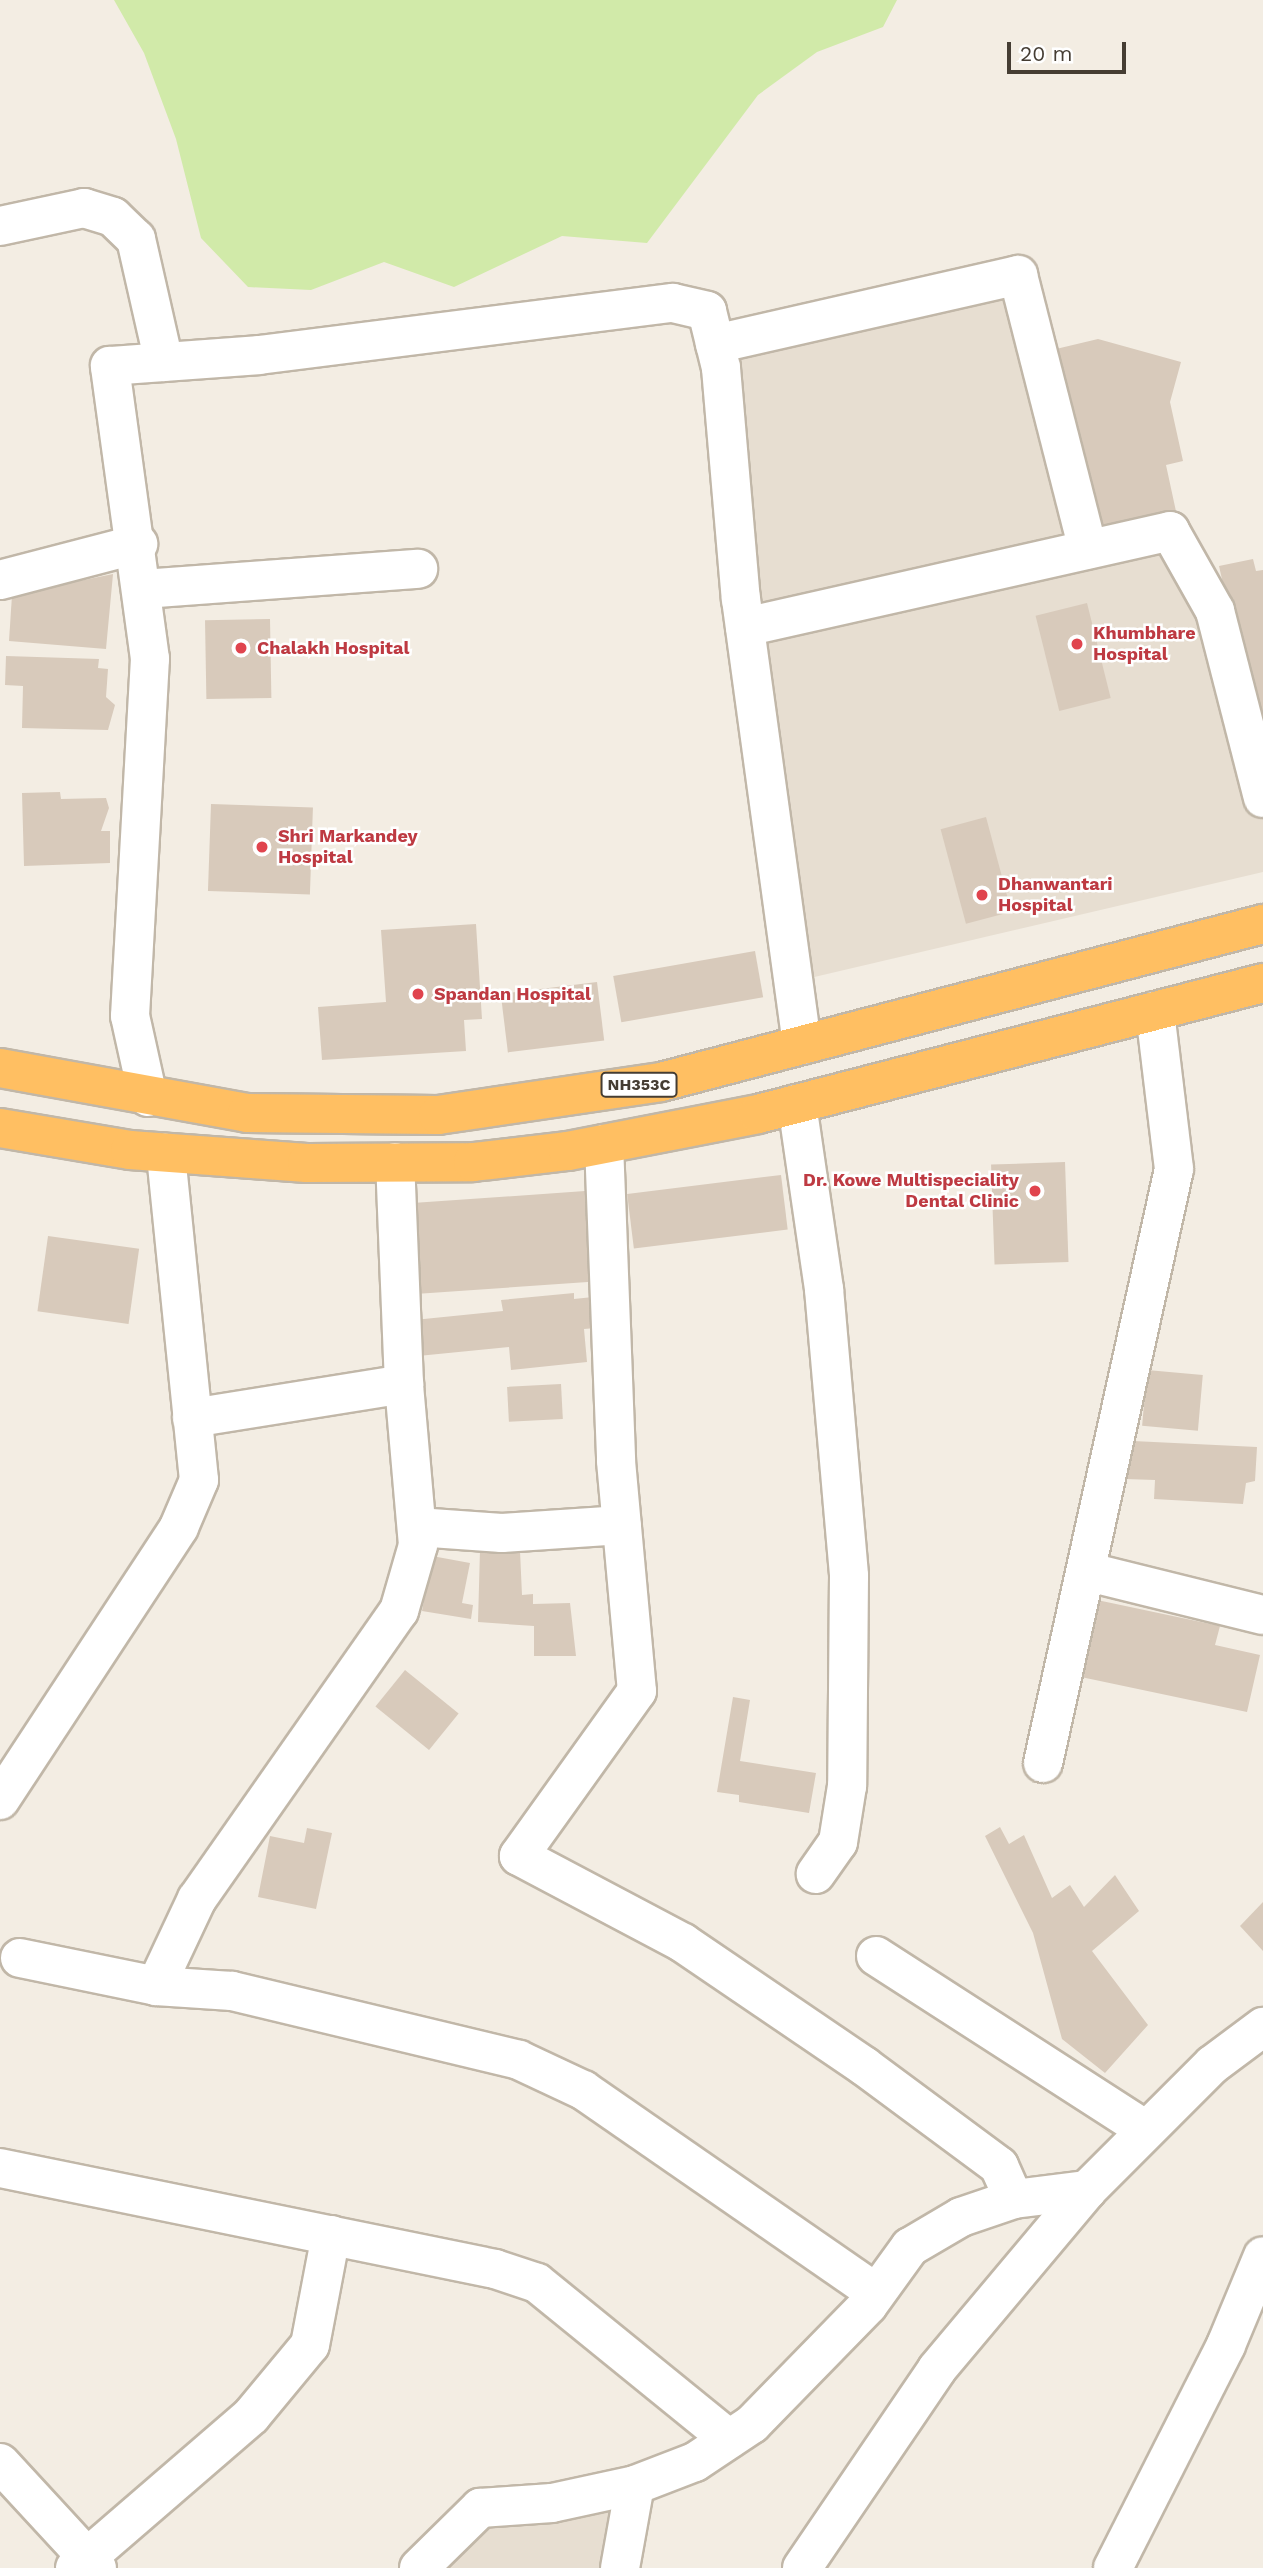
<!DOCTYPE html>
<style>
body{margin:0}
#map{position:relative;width:1263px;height:2568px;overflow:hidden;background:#f3ede3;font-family:"Work Sans",sans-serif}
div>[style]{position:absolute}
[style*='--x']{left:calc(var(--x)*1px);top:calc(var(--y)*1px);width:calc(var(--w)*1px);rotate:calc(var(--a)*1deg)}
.residential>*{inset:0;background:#e7ded1}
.green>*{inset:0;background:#d1eaa9}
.building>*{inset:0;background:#d8cabb;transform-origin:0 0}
.roads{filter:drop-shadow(2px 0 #c1b7a8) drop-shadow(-2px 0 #c1b7a8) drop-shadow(0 2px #c1b7a8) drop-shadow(0 -2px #c1b7a8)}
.minor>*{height:38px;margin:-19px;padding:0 19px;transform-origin:19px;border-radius:19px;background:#fff}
.highway>*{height:38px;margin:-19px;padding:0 19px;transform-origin:19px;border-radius:19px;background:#ffbf62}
.dots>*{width:19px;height:19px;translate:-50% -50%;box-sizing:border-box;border:4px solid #fff;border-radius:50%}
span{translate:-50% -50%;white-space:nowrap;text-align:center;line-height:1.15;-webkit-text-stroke:5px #fff;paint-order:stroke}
.shield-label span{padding:2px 5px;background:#fff;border:2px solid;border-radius:5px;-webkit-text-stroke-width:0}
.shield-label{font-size:16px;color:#453d33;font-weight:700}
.health-label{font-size:18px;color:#be3a42;font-weight:700}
.left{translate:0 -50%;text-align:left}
.right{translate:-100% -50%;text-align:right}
.scale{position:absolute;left:1007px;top:42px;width:119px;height:32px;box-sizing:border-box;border:4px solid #453d33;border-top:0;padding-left:9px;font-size:21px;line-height:24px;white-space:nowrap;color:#453d33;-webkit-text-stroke:5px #fff;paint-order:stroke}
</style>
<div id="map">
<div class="residential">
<i style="clip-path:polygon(1018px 275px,1088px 548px,1170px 531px,1263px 798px,1263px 872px,793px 982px,715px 344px)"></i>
<i style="clip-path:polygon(635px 2485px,620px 2568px,419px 2568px,480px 2508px)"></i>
</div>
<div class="green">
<i style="clip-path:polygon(114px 0,897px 0,883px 27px,817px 52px,758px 95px,647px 243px,562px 236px,454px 287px,384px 262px,311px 290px,248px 287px,201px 238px,176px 139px,144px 53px)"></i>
</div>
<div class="building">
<i style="clip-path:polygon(1098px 339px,1181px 362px,1170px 402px,1183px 461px,1166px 465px,1177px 516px,1098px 534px,1056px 349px)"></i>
<i style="clip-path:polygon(1253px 559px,1256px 571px,1263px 570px,1263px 725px,1255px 726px,1219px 566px)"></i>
<i style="clip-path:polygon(113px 574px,106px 649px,9px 641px,12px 595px)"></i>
<i style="left:1087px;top:603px;width:98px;height:53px;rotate:76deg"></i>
<i style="left:270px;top:619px;width:79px;height:65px;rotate:89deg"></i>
<i style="clip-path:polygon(6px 656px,99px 659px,98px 668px,108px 669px,106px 697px,115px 705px,108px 730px,22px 728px,23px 686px,5px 685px)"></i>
<i style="clip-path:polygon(60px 792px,61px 799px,106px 798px,109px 808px,101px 831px,110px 831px,110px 863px,24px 866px,22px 793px)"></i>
<i style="left:211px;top:804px;width:102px;height:87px;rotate:2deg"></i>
<i style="left:986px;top:817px;width:98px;height:47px;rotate:75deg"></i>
<i style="clip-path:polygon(476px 924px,482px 1019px,464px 1020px,466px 1051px,322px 1060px,318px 1007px,386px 1002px,381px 930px)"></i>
<i style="left:755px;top:951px;width:47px;height:144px;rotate:80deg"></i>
<i style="left:597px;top:982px;width:59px;height:97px;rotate:83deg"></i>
<i style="left:1065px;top:1162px;width:100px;height:74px;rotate:88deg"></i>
<i style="left:781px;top:1175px;width:55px;height:155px;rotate:83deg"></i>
<i style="left:585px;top:1191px;width:91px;height:180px;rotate:86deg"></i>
<i style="left:48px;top:1236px;width:92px;height:76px;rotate:8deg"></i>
<i style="clip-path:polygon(574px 1293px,574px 1299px,593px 1297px,596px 1328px,584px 1329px,587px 1362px,511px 1370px,509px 1347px,418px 1356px,414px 1320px,503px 1311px,501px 1300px)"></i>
<i style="left:1147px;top:1370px;width:56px;height:56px;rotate:5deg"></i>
<i style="left:561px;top:1384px;width:35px;height:54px;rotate:87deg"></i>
<i style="clip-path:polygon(1133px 1441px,1257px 1447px,1255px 1481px,1246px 1483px,1243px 1504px,1154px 1499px,1155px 1480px,1125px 1479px)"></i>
<i style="clip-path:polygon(480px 1550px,520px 1551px,522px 1595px,533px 1594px,533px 1604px,570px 1603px,576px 1656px,534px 1656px,534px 1626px,478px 1622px)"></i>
<i style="clip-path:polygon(432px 1556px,470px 1563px,462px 1603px,473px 1605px,471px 1619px,422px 1611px)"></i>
<i style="clip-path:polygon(1097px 1600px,1220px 1626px,1215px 1645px,1260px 1655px,1247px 1712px,1081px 1677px)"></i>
<i style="left:405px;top:1670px;width:69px;height:47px;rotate:39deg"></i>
<i style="clip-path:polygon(733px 1697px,750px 1700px,740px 1761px,816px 1773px,809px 1813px,739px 1802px,739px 1795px,717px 1792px)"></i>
<i style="clip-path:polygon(1000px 1827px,1009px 1844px,1024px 1835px,1052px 1898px,1070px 1885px,1084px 1907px,1115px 1875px,1139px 1911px,1092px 1951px,1148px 2025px,1105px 2073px,1062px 2039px,1033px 1933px,985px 1836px)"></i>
<i style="clip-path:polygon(307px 1828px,332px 1833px,316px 1909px,258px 1897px,270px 1836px,304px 1843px)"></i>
<i style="clip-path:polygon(1263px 1902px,1263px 1951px,1240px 1926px)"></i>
</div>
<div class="roads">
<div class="minor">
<i style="--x:0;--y:226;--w:86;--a:-12.1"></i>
<i style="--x:84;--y:208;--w:30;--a:17"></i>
<i style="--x:113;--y:217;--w:32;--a:44"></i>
<i style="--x:136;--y:239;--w:126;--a:77.2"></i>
<i style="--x:715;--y:344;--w:311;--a:-12.8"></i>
<i style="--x:1018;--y:275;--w:283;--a:75.7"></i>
<i style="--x:0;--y:580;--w:143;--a:-14.6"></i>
<i style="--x:143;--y:589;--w:276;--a:-4.2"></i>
<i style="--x:745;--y:627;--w:436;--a:-12.7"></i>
<i style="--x:1170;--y:531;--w:92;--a:60.6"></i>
<i style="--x:1215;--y:611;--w:193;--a:75.6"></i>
<i style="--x:148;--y:1097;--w:83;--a:-102.5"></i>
<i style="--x:130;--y:1016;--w:358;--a:-86.8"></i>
<i style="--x:150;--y:659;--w:296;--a:-97.8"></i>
<i style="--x:110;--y:366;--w:149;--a:-4.2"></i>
<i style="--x:259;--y:355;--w:417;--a:-7.2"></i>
<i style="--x:673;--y:303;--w:35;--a:13"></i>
<i style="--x:707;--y:311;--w:59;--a:76.2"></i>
<i style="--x:721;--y:368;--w:232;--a:85.1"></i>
<i style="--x:741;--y:599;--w:450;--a:82.2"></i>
<i style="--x:797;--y:1104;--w:187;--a:81.7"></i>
<i style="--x:824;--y:1289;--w:288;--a:85"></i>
<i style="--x:849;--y:1576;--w:210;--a:90.5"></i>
<i style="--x:847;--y:1786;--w:57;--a:99.1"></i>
<i style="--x:838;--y:1842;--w:39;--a:125"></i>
<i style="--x:604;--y:1144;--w:317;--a:87.8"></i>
<i style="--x:616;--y:1461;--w:231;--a:84.8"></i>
<i style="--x:637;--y:1691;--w:203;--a:125.6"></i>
<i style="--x:519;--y:1856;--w:186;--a:27.9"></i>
<i style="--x:683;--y:1943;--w:219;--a:34.2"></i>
<i style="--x:864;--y:2066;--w:168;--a:36.5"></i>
<i style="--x:999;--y:2166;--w:36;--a:66"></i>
<i style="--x:192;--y:1418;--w:215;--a:-9.1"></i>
<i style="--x:417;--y:1527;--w:85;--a:4"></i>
<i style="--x:502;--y:1533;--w:120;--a:-3.8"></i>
<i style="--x:1089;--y:1572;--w:179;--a:13.9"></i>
<i style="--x:1043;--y:1763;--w:608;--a:-77.56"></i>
<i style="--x:1174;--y:1169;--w:159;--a:-96.9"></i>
<i style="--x:0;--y:1800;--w:326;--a:-56.7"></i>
<i style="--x:179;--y:1527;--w:51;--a:-66.9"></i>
<i style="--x:199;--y:1480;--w:329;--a:-95.8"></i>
<i style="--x:876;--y:1956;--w:321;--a:32.8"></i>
<i style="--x:20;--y:1958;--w:139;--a:11.6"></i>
<i style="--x:156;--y:1986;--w:76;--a:3.8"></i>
<i style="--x:232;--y:1991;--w:295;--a:13.5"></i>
<i style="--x:519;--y:2060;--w:71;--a:25.1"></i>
<i style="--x:583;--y:2090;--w:356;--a:34.7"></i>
<i style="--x:156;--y:1986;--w:96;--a:-64.8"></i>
<i style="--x:197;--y:1899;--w:352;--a:-55"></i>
<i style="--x:399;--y:1611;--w:69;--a:-73.9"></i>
<i style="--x:418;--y:1545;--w:162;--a:-95"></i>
<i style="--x:404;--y:1384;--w:222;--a:-92.3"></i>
<i style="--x:0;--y:2168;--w:505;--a:11.53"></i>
<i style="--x:495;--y:2269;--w:44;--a:18.4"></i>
<i style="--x:537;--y:2283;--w:247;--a:39.1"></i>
<i style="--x:0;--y:2463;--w:143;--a:47.3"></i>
<i style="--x:75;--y:2568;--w:233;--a:-40.8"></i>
<i style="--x:251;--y:2416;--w:92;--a:-50.3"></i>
<i style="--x:310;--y:2345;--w:112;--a:-79.2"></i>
<i style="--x:419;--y:2568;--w:86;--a:-44.5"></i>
<i style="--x:480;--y:2508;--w:72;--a:-4"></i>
<i style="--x:552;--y:2503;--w:85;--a:-12.2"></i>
<i style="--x:635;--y:2485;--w:64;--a:-21"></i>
<i style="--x:695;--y:2462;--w:69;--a:-33.7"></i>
<i style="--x:752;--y:2424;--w:166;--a:-45.7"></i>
<i style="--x:868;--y:2305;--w:72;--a:-54.1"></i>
<i style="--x:910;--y:2247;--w:59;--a:-30.5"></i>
<i style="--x:961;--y:2217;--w:56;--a:-18.8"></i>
<i style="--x:1014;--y:2199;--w:74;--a:-7"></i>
<i style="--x:620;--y:2568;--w:84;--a:-79.8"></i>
<i style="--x:802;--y:2568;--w:240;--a:-55.8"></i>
<i style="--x:937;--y:2369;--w:234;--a:-50"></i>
<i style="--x:1087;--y:2190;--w:177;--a:-45"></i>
<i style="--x:1212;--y:2065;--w:64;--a:-36.7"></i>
<i style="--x:1113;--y:2568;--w:250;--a:-63.1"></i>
<i style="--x:1226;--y:2345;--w:96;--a:-67.4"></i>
</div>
<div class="highway">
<i style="--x:0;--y:1068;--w:251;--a:10.3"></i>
<i style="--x:247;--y:1113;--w:191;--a:0.6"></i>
<i style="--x:438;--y:1115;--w:225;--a:-8.4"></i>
<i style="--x:661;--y:1082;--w:622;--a:-14.71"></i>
<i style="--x:0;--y:1128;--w:132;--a:9.6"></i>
<i style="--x:130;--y:1150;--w:177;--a:4.2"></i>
<i style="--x:307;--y:1163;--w:166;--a:-0.3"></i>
<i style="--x:473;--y:1162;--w:96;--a:-6.6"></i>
<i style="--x:568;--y:1151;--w:194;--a:-11"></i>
<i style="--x:758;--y:1114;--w:522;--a:-14.54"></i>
</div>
</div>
<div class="dots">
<i style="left:1077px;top:644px;background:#e0444e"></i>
<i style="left:241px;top:648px;background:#e0444e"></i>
<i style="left:262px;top:847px;background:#e0444e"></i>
<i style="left:982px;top:895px;background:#e0444e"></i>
<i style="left:418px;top:994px;background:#e0444e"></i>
<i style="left:1035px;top:1191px;background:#e0444e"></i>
</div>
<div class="shield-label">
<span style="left:639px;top:1085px">NH353C</span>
</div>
<div class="health-label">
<span class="left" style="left:1093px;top:644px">Khumbhare<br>Hospital</span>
<span class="left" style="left:257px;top:648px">Chalakh Hospital</span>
<span class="left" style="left:278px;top:847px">Shri Markandey<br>Hospital</span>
<span class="left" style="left:998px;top:895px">Dhanwantari<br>Hospital</span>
<span class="left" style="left:434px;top:994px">Spandan Hospital</span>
<span class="right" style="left:1019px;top:1191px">Dr. Kowe Multispeciality<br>Dental Clinic</span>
</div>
<div class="scale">20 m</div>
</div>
